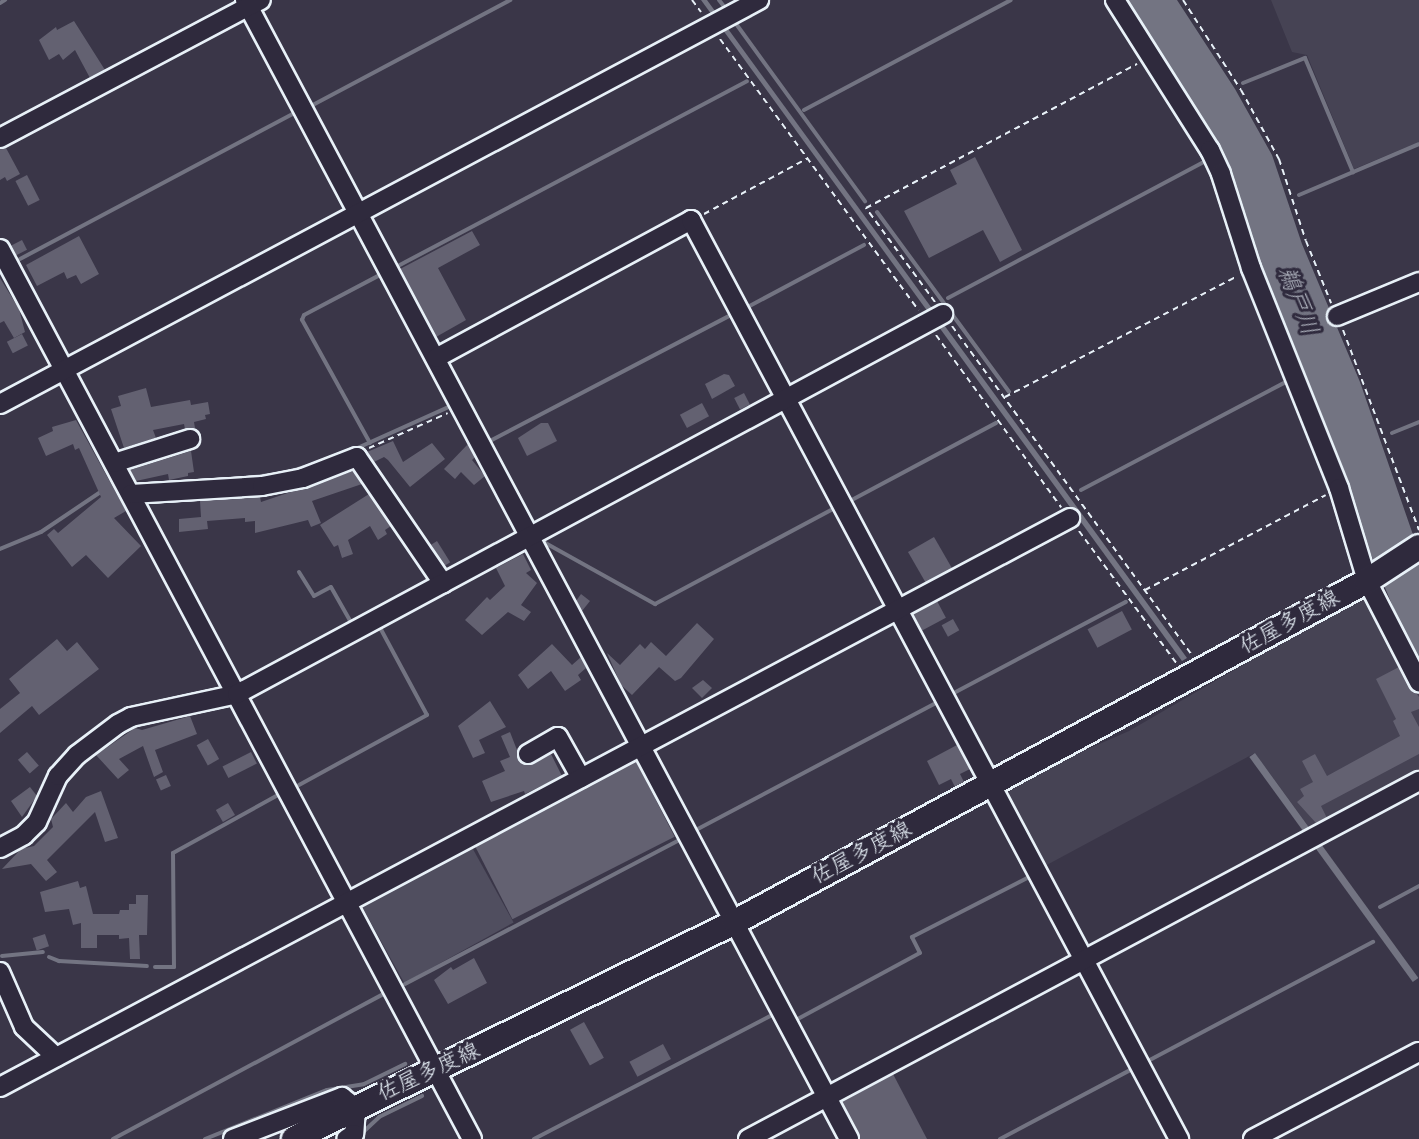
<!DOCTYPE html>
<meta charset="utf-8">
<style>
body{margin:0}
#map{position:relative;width:1419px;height:1139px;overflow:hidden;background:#3a3648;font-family:Mynerve,"Klee One",sans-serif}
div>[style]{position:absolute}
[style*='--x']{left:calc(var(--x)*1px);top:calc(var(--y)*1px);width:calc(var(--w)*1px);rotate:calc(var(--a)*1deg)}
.built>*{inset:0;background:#464354}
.green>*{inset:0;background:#504e5f;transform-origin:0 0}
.water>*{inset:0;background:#737482;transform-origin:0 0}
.stream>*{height:4px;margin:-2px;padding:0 2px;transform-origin:2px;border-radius:2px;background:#737482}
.building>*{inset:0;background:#636171;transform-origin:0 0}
.path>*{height:2px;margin-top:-1px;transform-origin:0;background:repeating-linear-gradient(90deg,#e8f1f8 0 6px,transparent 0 10.5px)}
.roads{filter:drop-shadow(2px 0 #e8f1f8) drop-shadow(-2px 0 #e8f1f8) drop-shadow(0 2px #e8f1f8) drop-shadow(0 -2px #e8f1f8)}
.minor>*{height:18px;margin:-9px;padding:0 9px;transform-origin:9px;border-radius:9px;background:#2f2a3d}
.major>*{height:24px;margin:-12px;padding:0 12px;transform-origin:12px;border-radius:12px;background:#2f2a3d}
span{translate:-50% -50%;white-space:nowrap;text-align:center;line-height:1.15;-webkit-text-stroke:6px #2f2a3d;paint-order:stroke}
.street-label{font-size:22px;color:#e8f1f8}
.water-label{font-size:24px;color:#aeb2bd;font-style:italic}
</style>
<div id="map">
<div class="built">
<i style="clip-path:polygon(1271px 0,1419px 0,1419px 142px,1354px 169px,1307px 55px,1292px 52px)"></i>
<i style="clip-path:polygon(1367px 593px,1419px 692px,1419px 777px,1314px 834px,1255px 753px,1043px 867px,1008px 800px,1010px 788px,1049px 766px,1129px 731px)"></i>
</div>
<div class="green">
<i style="left:469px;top:842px;width:92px;height:125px;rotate:61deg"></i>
</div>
<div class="water">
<i style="clip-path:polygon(701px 0,707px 0,1187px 658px,1182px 661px)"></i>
<i style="clip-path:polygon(1121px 0,1177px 0,1235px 89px,1272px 155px,1302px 244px,1360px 382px,1419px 552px,1419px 668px,1350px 505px,1237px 216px)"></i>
<i style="left:1255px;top:753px;width:278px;height:7px;rotate:54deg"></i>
</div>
<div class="stream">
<i style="--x:719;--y:0;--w:11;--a:52"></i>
<i style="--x:0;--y:3;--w:6;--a:-31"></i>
<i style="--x:734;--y:21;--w:223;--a:54"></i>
<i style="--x:1243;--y:83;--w:67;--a:-22"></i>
<i style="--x:1305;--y:58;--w:124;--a:67.2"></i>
<i style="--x:309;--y:107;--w:228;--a:-28"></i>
<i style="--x:804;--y:110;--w:234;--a:-28"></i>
<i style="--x:1299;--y:195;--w:130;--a:-23"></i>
<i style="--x:877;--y:212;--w:223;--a:53.7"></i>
<i style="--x:20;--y:259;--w:314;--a:-28"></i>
<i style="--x:396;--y:267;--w:397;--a:-27.9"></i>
<i style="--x:948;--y:298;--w:288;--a:-28"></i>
<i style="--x:744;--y:309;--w:136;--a:-28.1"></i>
<i style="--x:1392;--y:433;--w:29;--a:-22"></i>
<i style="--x:488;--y:442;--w:276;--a:-27.6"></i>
<i style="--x:370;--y:443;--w:141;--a:-118.9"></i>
<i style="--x:302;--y:320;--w:5;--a:-68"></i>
<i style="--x:304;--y:315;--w:86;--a:-27.8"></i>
<i style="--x:353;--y:450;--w:110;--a:-24.2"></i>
<i style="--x:285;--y:473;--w:31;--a:-17"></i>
<i style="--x:246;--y:478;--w:26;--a:-7"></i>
<i style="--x:1081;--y:490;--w:234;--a:-27.8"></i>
<i style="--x:848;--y:502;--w:168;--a:-28.1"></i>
<i style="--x:540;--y:540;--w:132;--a:29.1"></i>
<i style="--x:655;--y:604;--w:206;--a:-28.1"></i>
<i style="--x:0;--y:549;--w:44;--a:-22.5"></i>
<i style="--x:41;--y:532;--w:73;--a:-33.9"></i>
<i style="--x:299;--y:572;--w:28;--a:58"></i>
<i style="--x:314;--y:596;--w:19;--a:-28"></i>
<i style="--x:331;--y:587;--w:43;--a:60.4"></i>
<i style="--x:950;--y:695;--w:199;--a:-27.9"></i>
<i style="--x:299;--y:785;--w:146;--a:-28.7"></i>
<i style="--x:427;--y:715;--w:101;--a:-118.3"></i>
<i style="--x:694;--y:831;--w:278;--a:-27.9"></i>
<i style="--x:1380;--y:907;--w:44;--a:-28.3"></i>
<i style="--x:2;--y:956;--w:41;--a:-5.6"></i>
<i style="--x:49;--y:957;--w:11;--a:22"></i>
<i style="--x:59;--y:961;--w:88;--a:3.3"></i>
<i style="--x:155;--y:967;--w:19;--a:0"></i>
<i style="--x:174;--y:967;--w:114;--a:-90.5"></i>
<i style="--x:173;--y:853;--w:122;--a:-28.9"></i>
<i style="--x:405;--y:984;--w:312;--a:-27.7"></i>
<i style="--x:794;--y:1021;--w:143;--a:-28.4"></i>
<i style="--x:920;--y:953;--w:18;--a:-117"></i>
<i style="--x:912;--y:937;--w:136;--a:-27.1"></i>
<i style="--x:1146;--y:1062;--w:257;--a:-27.9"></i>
<i style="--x:360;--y:1135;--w:26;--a:-43"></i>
<i style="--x:379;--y:1117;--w:48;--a:-26"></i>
<i style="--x:113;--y:1139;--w:305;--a:-28.2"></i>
<i style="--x:205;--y:1139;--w:131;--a:-21.9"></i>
<i style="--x:327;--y:1090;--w:37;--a:-9"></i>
<i style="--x:364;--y:1084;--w:46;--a:-26"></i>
<i style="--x:534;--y:1139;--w:271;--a:-27.5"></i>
<i style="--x:1000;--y:1139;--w:152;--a:-27.9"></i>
</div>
<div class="building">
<i style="clip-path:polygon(74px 21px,105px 70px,90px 78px,75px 50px,63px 60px,59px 54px,49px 60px,39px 40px,56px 27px,57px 30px)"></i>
<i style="clip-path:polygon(6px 148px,20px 174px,7px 181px,5px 177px,0 180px,0 149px)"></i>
<i style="clip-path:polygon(975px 157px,1022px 250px,1000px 262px,983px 230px,929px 258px,904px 211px,957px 184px,950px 170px)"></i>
<i style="left:27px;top:175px;width:28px;height:13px;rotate:63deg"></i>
<i style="clip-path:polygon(472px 231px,480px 245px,438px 268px,466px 320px,436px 337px,400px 269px)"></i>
<i style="clip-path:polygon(79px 236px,99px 274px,81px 284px,76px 275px,67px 279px,64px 272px,37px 286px,26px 265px)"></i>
<i style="left:22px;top:240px;width:11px;height:12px;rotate:63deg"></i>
<i style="clip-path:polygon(0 278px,19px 309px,25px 332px,14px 338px,4px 321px,0 323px)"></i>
<i style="left:22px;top:334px;width:13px;height:17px;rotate:63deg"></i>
<i style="clip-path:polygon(724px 374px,729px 375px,735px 386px,712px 399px,705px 384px)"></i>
<i style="clip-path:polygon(146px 388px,151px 407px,190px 400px,191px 405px,208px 402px,210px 414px,205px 415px,206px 419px,194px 422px,195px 428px,185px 429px,184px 424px,153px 430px,156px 438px,124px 448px,111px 409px,121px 406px,118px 396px)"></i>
<i style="left:744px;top:393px;width:13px;height:11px;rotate:63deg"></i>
<i style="left:702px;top:403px;width:15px;height:25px;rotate:62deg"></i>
<i style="clip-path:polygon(76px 420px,126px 511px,114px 518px,141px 546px,108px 578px,86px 555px,72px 567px,47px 535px,54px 529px,58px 533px,101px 497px,79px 448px,75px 450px,73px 444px,46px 456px,38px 438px,53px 431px,52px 427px)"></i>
<i style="clip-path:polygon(541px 423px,548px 423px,557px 441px,527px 456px,518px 438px)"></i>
<i style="clip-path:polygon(393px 441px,403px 462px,432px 443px,445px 459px,410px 487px,388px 460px,384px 457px,374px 462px,367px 452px)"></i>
<i style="clip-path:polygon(468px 444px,475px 457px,472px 460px,485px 476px,474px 485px,461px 472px,455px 479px,444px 469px)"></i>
<i style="clip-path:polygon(191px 451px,194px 472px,188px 473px,188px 476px,169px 480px,168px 474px,136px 481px,130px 470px)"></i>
<i style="clip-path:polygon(353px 471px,362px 484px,312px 501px,321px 523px,311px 527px,308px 520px,255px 533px,255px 521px,245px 522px,245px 518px,207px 521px,208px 529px,179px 532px,179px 519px,201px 517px,200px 501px,260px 497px,261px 502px)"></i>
<i style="clip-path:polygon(369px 494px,391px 526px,385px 530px,387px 534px,378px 540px,370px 526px,348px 540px,353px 554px,342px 558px,338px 545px,334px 547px,320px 525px)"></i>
<i style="left:934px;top:537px;width:36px;height:30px;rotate:60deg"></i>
<i style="left:437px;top:541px;width:25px;height:7px;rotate:58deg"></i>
<i style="clip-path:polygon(523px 554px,531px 570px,526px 573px,537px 583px,521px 605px,531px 612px,524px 621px,508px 612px,482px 635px,465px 620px,487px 597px,490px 600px,505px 586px,496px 568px)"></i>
<i style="clip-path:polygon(581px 594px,590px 601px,582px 611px,576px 601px)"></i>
<i style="left:937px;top:601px;width:19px;height:27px;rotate:62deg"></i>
<i style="left:1122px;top:611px;width:21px;height:39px;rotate:62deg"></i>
<i style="left:953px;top:619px;width:13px;height:13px;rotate:61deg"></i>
<i style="clip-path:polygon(697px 623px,714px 639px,681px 678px,675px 681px,659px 667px,632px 695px,621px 685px,607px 653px,620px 665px,640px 644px,645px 649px,651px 642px,666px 656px)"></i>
<i style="clip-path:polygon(57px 639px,67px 651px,77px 642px,99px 669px,39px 715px,32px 706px,0 733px,0 709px,20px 693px,9px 679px)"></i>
<i style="clip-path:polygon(552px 644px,572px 665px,581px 657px,586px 668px,578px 675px,581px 680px,565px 691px,551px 671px,528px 689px,518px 675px)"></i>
<i style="clip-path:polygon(1399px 667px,1419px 697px,1419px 709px,1411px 712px,1419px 727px,1419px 754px,1321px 806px,1327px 818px,1316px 823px,1297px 802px,1304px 796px,1300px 789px,1313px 782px,1302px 761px,1315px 754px,1327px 776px,1400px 736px,1393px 721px,1396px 719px,1376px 679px)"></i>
<i style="clip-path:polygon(703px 680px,712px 688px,702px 698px,692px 688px)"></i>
<i style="clip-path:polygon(490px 701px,506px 727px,479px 740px,485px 753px,473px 758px,458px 726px)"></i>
<i style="clip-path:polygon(190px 716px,197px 734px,155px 750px,163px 772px,154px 777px,143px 746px,119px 759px,129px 770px,118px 779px,96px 755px,135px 728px,142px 730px)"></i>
<i style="clip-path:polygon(510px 732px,522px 763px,533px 764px,551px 754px,562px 776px,525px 794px,524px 791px,491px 802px,482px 781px,505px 771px,500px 761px,510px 757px,501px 736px)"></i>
<i style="left:208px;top:739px;width:23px;height:13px;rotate:61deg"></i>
<i style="clip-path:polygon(957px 745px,970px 769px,960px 774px,964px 782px,955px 787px,951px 779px,939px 785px,927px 761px)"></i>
<i style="left:27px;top:752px;width:18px;height:12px;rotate:49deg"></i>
<i style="left:251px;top:752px;width:13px;height:32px;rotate:63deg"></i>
<i style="left:636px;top:761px;width:85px;height:182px;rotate:63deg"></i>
<i style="left:166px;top:775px;width:12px;height:11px;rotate:66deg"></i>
<i style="clip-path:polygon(30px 787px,37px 796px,22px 817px,11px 801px)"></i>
<i style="clip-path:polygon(101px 791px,118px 838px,105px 842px,95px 812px,47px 860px,57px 872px,46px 881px,31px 864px,2px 869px,21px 849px,34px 846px,53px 827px,51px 819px,66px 803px,73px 812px,86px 797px)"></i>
<i style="left:228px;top:803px;width:14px;height:14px;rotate:60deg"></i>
<i style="clip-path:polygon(78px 881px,80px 888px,86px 886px,93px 914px,119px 914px,120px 910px,129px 910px,129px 904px,136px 904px,136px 895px,148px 895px,147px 935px,139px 935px,140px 959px,130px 959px,129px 938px,119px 939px,119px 935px,97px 935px,97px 948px,81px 948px,81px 923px,73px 925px,69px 909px,45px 912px,40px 892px)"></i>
<i style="left:45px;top:934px;width:13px;height:13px;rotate:72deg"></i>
<i style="clip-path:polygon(474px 958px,487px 983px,448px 1004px,434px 980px,451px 967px,453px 970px)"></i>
<i style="left:584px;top:1022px;width:41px;height:16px;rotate:61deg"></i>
<i style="left:663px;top:1044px;width:17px;height:38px;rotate:62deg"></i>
<i style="clip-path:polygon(893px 1074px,927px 1139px,860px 1139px,842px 1102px)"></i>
</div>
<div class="path">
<i style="--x:692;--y:0;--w:15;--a:53"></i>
<i style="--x:1183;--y:0;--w:107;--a:57.2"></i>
<i style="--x:1241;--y:90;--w:79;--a:61.2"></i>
<i style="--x:1279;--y:159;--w:86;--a:71.8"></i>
<i style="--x:1306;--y:241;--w:67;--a:68"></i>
<i style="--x:720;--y:39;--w:336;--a:53.8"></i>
<i style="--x:704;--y:214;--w:118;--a:-28.3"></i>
<i style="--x:935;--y:302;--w:117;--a:-126.3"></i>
<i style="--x:866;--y:208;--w:307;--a:-28"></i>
<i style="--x:952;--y:326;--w:409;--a:53.9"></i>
<i style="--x:1343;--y:330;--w:214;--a:69.2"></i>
<i style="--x:936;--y:335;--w:213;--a:54"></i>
<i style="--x:1005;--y:397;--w:262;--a:-27.5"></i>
<i style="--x:369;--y:448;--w:86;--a:-23.9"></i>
<i style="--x:1079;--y:531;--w:165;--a:53.6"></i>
<i style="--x:1145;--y:590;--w:204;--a:-27.7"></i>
</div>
<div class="roads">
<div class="minor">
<i style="--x:245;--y:0;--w:1289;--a:62.06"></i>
<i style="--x:1115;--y:0;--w:178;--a:57.7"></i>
<i style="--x:1210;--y:150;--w:26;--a:65"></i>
<i style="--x:1221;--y:174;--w:99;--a:72.3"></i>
<i style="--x:1251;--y:268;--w:237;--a:68.2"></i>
<i style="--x:1339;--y:488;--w:97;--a:73.2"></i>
<i style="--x:1367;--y:581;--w:114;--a:62.8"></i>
<i style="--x:0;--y:138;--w:295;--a:-27.9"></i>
<i style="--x:0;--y:249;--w:1007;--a:62.06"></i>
<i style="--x:1337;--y:316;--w:89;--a:-22.5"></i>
<i style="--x:436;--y:358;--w:290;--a:-28.4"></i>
<i style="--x:691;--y:220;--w:1041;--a:62.03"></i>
<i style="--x:0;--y:404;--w:860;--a:-28.03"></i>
<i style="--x:114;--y:463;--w:80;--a:-17.5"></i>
<i style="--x:131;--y:494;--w:131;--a:-3.5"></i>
<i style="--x:262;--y:486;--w:42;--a:-11"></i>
<i style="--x:303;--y:478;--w:58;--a:-21.3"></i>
<i style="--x:357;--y:457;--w:153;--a:55.7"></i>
<i style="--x:528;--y:754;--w:34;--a:-30"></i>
<i style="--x:558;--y:737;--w:47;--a:60.7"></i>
<i style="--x:0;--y:848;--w:27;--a:-28"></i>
<i style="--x:24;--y:835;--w:18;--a:-45"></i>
<i style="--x:37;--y:822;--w:51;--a:-65.5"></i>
<i style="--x:58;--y:776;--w:28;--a:-48"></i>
<i style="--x:77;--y:755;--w:51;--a:-37.1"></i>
<i style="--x:118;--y:724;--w:15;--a:-28"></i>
<i style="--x:131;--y:717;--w:108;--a:-12.2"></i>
<i style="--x:237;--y:694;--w:802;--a:-28.29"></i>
<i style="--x:0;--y:972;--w:60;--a:66.4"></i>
<i style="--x:24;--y:1027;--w:44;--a:43.2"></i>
<i style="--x:0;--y:1087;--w:1212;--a:-28"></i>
<i style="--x:233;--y:1139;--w:117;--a:-21.1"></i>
<i style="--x:342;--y:1097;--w:18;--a:38"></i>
<i style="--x:356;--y:1108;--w:26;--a:94"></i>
<i style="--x:354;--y:1134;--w:9;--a:148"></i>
<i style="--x:748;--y:1139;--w:761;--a:-28.08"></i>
<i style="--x:1253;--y:1139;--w:187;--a:-27.7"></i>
</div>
<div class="major">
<i style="--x:294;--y:1139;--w:491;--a:-26.2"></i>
<i style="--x:735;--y:922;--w:718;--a:-28.35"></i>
<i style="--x:1367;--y:581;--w:62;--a:-33.2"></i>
</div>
</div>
<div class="street-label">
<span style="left:1290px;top:623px;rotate:-29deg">佐屋多度線</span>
<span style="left:862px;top:854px;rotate:-28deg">佐屋多度線</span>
<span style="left:429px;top:1073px;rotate:-25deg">佐屋多度線</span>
</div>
<div class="water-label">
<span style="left:1297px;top:301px;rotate:69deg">鵜戸川</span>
</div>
</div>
